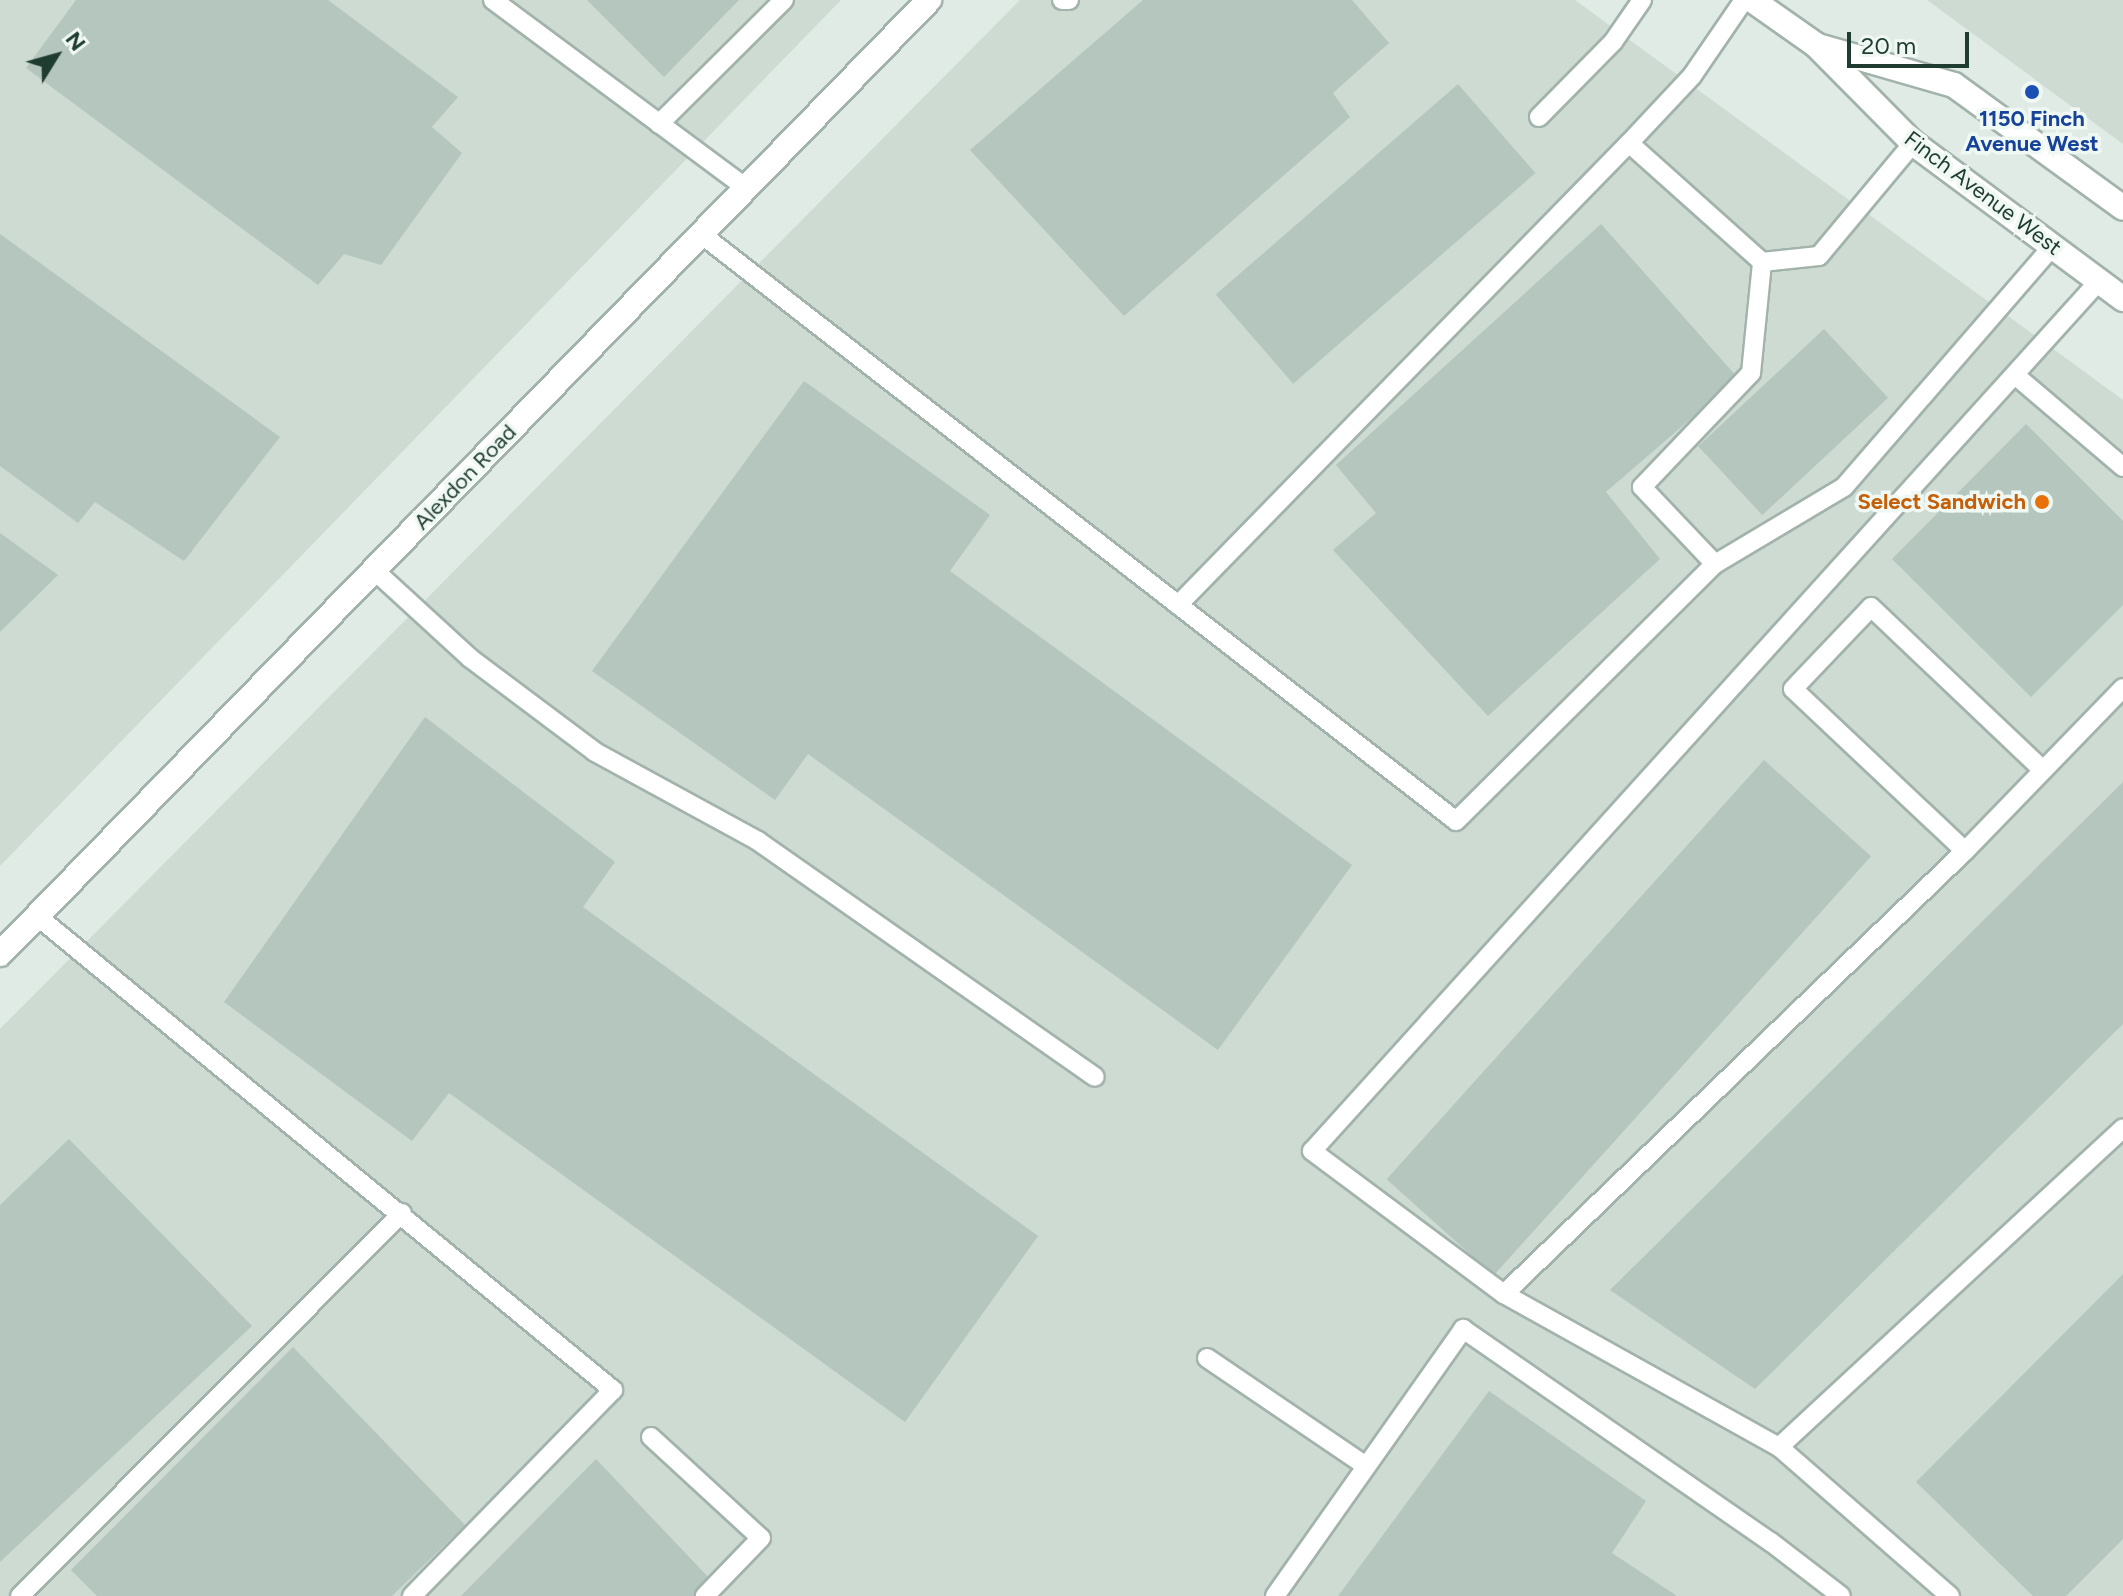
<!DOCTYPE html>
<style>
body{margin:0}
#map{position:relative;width:2123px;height:1596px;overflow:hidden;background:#dfebe4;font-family:Figtree,sans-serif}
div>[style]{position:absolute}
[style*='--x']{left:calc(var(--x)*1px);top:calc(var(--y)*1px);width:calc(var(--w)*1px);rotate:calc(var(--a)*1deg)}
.built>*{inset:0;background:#cddbd3}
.building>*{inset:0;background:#b4c6bd;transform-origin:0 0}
.roads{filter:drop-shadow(2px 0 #a2b3ab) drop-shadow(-2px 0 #a2b3ab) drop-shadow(0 2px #a2b3ab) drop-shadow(0 -2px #a2b3ab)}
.service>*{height:18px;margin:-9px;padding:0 9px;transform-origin:9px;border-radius:9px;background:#fff}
.minor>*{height:24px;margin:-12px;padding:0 12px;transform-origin:12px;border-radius:12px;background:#fff}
.secondary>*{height:24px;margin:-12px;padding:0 12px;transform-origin:12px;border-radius:12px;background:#fff}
.dots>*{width:22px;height:22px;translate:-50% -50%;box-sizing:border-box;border:4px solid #eff8f3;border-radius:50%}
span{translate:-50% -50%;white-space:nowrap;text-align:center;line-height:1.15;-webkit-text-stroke:7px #eff8f3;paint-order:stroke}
.transit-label{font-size:22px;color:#164399;font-weight:700}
.street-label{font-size:22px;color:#1f3c31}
.food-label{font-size:22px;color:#c56008;font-weight:700}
.right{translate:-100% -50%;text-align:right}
.north{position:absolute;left:16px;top:16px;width:80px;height:80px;-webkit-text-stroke:6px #eff8f3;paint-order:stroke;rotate:53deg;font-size:22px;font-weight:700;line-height:32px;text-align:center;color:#1f3c31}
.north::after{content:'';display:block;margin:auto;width:28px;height:36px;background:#1f3c31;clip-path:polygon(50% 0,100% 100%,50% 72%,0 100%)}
.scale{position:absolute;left:1847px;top:32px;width:122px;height:36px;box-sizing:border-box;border:4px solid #1f3c31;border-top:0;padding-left:10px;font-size:24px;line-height:28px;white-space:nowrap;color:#1f3c31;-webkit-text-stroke:6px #eff8f3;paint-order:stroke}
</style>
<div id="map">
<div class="built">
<i style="clip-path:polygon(0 0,841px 0,0 866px)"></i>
<i style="clip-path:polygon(1020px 0,1575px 0,2123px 400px,2123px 1596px,0 1596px,0 1029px)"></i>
<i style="clip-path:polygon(1927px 0,2123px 0,2123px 144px)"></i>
</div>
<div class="building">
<i style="clip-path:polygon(76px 0,328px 0,458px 97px,432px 127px,462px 153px,381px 265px,344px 254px,318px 285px,26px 68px)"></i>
<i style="clip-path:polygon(587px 0,739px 0,664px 77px)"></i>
<i style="clip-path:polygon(1143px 0,1352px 0,1389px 43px,1333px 93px,1350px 117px,1124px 316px,970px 150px)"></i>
<i style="left:1458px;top:84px;width:118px;height:321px;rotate:49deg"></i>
<i style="clip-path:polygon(1601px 224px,1738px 378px,1606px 492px,1660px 559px,1488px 716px,1333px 550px,1376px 513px,1336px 465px)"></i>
<i style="clip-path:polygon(0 234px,280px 437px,184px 561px,95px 502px,78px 523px,0 466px)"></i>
<i style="left:1824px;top:329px;width:94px;height:172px;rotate:47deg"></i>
<i style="clip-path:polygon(804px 381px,990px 515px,950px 571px,1352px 865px,1218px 1050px,808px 754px,775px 800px,592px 671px)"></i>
<i style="clip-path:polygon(2026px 424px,2123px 521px,2123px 605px,2031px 697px,1892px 559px)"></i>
<i style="clip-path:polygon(0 533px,58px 575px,0 632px)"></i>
<i style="clip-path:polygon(425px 717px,615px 862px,583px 907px,1038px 1236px,905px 1422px,449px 1093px,412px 1141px,224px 1002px)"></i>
<i style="left:1764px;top:760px;width:144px;height:564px;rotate:42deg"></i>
<i style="clip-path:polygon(2123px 782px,2123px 1024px,1755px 1389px,1610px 1290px)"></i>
<i style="clip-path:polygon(69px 1139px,252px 1326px,0 1562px,0 1205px)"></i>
<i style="clip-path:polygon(2123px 1274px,2123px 1539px,2066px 1596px,2033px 1596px,1916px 1482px)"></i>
<i style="clip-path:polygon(293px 1347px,465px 1525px,392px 1596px,97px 1596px,71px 1570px)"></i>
<i style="clip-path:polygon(1489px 1391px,1646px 1501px,1612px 1553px,1677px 1596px,1338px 1596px)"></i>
<i style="clip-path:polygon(596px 1459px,711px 1580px,694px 1596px,461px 1596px)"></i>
</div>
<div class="roads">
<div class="service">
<i style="--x:493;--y:0;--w:315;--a:36.6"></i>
<i style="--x:1062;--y:0;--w:7;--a:0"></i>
<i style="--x:1744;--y:0;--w:92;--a:124.4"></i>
<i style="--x:1692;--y:76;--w:92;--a:133.2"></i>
<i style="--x:1629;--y:143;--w:178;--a:41.8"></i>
<i style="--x:1762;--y:262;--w:57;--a:-6"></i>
<i style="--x:1819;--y:256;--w:147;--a:-50.2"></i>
<i style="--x:1539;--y:117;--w:105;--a:-45.4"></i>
<i style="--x:1613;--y:42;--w:51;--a:-55.4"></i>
<i style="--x:659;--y:124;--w:176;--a:-44.8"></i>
<i style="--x:701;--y:234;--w:956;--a:37.86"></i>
<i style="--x:1456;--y:821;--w:365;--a:-44.8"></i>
<i style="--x:1715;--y:564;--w:150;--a:-30.8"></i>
<i style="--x:1844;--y:487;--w:318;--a:-49.1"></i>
<i style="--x:2099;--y:281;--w:1173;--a:132.13"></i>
<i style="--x:1312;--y:1151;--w:239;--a:36.7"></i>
<i style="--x:1504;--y:1294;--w:315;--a:29.1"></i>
<i style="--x:1779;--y:1447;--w:469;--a:-42.8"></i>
<i style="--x:2015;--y:375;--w:142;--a:40.4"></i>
<i style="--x:1715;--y:564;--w:106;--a:-133.5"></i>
<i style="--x:1642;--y:487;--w:158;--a:-46.3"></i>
<i style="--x:1751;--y:373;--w:112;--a:-84.3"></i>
<i style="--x:374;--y:570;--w:130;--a:42.5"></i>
<i style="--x:470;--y:658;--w:156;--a:36.9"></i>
<i style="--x:595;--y:752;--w:186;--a:28.6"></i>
<i style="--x:758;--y:841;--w:411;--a:35"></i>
<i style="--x:1178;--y:605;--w:646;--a:-45.69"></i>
<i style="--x:1965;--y:851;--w:236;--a:-136.7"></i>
<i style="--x:1793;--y:689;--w:113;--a:-46.4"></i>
<i style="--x:1871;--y:607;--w:237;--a:43.5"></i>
<i style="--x:37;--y:916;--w:746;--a:39.45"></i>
<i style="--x:613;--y:1390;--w:288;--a:134.3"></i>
<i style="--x:1504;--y:1294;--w:639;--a:-43.86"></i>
<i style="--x:1965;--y:851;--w:227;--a:-45.9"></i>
<i style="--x:1207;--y:1358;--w:192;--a:34.2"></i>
<i style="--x:651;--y:1437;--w:149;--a:42.6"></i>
<i style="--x:761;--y:1538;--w:81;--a:134"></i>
<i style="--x:1779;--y:1447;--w:227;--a:41.1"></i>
<i style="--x:20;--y:1596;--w:541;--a:-45.07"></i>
<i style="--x:1275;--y:1596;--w:327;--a:-54.8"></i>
<i style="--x:1463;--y:1329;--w:374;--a:34.7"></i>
<i style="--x:1771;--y:1542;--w:88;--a:37.6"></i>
</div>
<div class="minor">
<i style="--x:0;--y:954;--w:1332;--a:-45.76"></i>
</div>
<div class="secondary">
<i style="--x:1752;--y:0;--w:78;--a:35.1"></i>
<i style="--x:1816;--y:45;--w:138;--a:45.3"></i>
<i style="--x:1913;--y:143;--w:262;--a:36.6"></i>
<i style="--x:1818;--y:46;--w:141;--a:16"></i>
<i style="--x:1954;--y:85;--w:209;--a:36"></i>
</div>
</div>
<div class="dots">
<i style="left:2032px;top:92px;background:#1a4fb4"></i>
<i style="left:2042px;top:502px;background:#e8710a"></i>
</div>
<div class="transit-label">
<span style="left:2032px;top:131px">1150 Finch<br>Avenue West</span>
</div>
<div class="street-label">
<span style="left:1983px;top:193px;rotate:37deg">Finch Avenue West</span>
<span style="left:465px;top:477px;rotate:-46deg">Alexdon Road</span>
</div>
<div class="food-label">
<span class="right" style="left:2026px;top:502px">Select Sandwich</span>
</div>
<div class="north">N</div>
<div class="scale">20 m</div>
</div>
